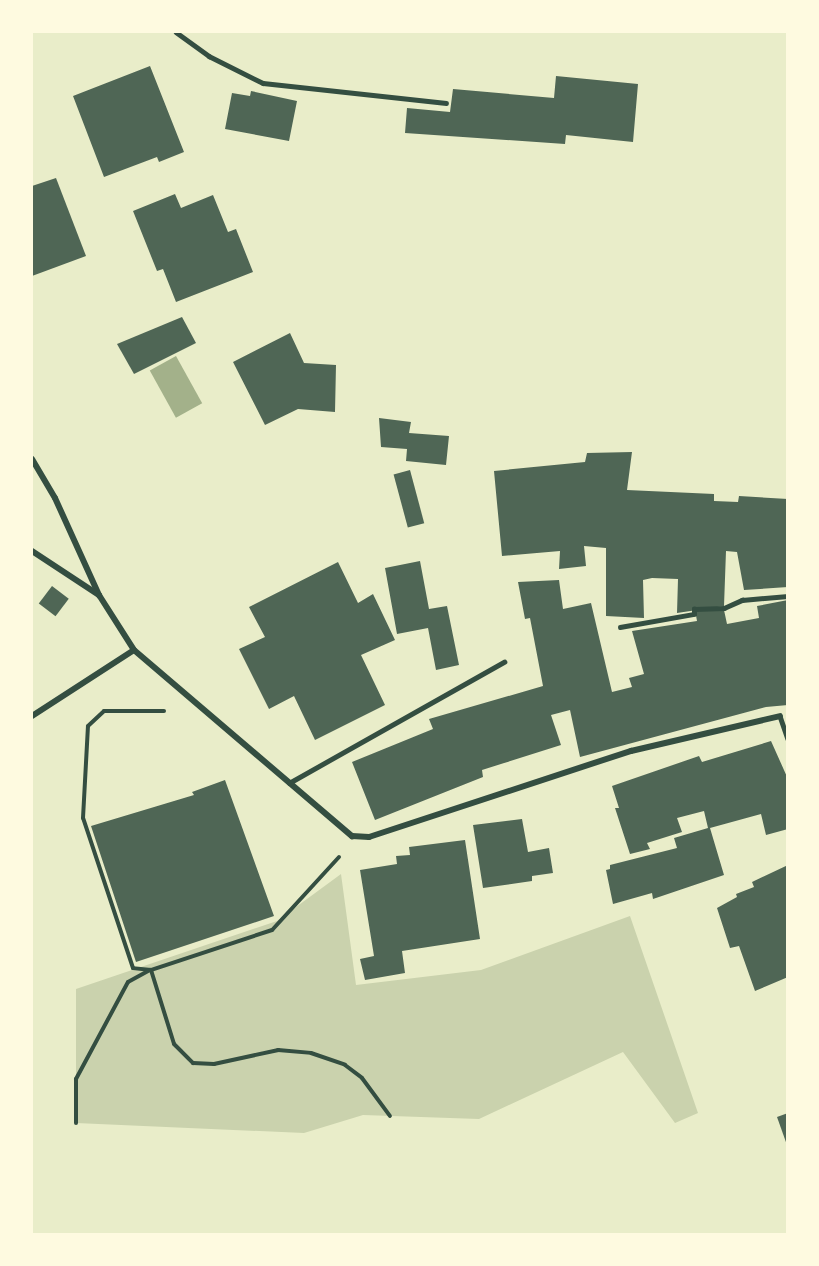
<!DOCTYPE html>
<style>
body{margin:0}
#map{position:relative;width:819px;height:1266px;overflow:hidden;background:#e9edc9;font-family:"Sofia Sans Condensed",sans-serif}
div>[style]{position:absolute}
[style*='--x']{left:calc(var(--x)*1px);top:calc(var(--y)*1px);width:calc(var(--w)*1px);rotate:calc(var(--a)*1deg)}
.green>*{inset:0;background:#cad2ad}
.water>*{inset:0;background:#a3b18a;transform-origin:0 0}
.building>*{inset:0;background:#4f6655;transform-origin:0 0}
.path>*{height:4px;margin:-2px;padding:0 2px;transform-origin:2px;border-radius:2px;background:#344e41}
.service>*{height:4.5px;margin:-2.25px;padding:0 2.25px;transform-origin:2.25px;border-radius:2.25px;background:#344e41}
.minor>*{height:6px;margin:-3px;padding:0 3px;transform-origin:3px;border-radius:3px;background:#344e41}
span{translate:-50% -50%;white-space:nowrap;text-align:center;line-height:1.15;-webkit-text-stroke:6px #fefae0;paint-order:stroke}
.frame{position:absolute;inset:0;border:33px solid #fefae0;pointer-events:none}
</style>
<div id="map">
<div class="green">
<i style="clip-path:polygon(341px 874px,356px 985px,481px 970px,630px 916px,698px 1113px,675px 1123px,623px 1052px,479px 1119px,363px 1115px,304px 1133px,76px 1123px,76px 989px,277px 921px)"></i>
</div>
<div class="water">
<i style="left:176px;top:356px;width:54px;height:30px;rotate:61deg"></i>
</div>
<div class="building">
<i style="clip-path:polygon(150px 66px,184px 152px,159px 162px,157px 157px,104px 177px,73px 96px)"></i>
<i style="clip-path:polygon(556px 76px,638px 84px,633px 142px,566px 135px,565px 144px,405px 133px,407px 108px,450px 112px,453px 89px,554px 98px)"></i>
<i style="clip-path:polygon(251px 91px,297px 101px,289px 141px,225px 129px,232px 93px,250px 96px)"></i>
<i style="clip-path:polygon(56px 178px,86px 256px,32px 276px,32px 186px)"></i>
<i style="clip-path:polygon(175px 194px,181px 208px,213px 195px,228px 232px,236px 229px,253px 272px,176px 302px,163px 269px,157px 271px,133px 211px)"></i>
<i style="clip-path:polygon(182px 317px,196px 343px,134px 374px,117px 344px)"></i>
<i style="clip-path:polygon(290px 333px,304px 363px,336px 365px,335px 412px,298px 409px,265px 425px,233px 362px)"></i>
<i style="clip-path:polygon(379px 418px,411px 422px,409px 433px,449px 436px,446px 465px,406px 461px,407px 449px,381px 447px)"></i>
<i style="clip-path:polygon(632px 452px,627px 490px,714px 494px,714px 501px,738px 502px,739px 496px,788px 499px,788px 587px,744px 590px,737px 552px,726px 551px,724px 606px,677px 613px,678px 579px,652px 578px,643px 580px,644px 618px,606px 616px,606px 548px,584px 546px,586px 566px,559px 569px,560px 551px,502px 556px,494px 471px,585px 462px,587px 453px)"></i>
<i style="left:410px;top:470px;width:55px;height:17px;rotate:75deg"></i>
<i style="clip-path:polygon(420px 561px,429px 609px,447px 606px,459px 665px,436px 670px,428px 628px,397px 634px,385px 568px)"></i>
<i style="clip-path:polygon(338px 562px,358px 603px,373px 594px,395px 640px,361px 655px,385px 705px,315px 740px,294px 696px,269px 709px,239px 649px,265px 637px,249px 607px)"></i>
<i style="clip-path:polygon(559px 580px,563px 609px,591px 603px,612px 692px,632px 687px,629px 678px,644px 674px,632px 631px,697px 621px,695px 610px,724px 610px,727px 624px,759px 618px,757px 606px,788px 600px,788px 705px,766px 707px,580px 757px,570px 710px,551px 715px,561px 745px,482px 770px,483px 777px,375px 820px,352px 762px,433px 729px,429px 719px,543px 686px,530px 618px,525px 619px,518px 582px)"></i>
<i style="left:52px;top:586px;width:21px;height:22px;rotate:37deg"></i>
<i style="clip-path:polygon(771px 741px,788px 779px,788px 829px,766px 835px,761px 814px,710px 828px,724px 875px,653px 899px,652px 893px,613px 904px,606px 870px,610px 869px,610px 865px,677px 848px,674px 838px,708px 828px,704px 811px,677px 818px,682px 832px,647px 843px,650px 849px,630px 854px,615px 808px,619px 808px,612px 786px,699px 756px,702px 762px)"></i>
<i style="clip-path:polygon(225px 780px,274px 916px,136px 962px,91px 826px,194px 795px,192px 792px)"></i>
<i style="clip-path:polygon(522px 819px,528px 852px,549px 848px,553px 873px,532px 876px,532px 881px,483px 888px,473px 825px)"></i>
<i style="clip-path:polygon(465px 840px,480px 939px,402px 951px,405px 973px,365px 980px,360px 959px,374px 956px,360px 870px,397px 864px,396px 856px,410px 855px,409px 847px)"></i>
<i style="clip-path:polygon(788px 865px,788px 977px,755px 991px,739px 946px,730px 948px,717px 908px,737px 897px,736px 894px,754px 887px,752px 882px)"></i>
<i style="clip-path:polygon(788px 1113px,788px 1145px,787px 1145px,777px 1117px)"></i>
</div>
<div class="path">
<i style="--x:339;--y:857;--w:99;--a:132.5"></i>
<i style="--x:272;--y:930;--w:127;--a:161.7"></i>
<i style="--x:151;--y:970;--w:77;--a:72.7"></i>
<i style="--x:174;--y:1044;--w:27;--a:45"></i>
<i style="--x:193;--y:1063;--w:21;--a:3"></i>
<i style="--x:214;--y:1064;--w:66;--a:-12.3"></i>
<i style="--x:278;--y:1050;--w:33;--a:5"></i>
<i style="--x:311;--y:1053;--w:36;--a:19"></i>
<i style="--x:345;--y:1065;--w:21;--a:37"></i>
<i style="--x:362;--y:1078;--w:47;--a:53.6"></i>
<i style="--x:151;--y:970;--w:18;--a:-174"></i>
<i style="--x:133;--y:968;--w:158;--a:-108.4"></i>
<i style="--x:83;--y:818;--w:92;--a:-86.9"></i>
<i style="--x:88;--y:726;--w:22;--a:-43"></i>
<i style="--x:104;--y:711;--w:60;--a:0"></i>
<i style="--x:76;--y:1123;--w:44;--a:-90"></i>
<i style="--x:76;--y:1079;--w:110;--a:-61.8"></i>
<i style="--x:128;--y:982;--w:25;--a:-29"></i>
</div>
<div class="service">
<i style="--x:176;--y:32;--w:41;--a:36"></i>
<i style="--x:209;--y:56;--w:60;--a:26.6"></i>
<i style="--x:263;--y:83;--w:184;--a:6.2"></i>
<i style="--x:620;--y:627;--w:75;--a:-10"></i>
<i style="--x:694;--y:614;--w:5;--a:-90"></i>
<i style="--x:694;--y:609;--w:30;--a:-2"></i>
<i style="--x:724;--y:608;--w:20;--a:-24"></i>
<i style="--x:742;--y:600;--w:46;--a:-5"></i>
<i style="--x:780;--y:716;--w:24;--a:71"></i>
<i style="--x:289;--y:783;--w:247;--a:-29.4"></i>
</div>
<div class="minor">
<i style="--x:32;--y:459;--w:45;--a:59.5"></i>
<i style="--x:55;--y:498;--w:107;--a:65.6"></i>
<i style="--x:99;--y:595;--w:65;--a:57.5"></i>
<i style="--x:134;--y:650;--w:287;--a:40.5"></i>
<i style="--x:352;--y:836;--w:17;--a:3"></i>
<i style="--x:369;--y:837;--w:276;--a:-18.2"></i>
<i style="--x:631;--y:751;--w:153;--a:-13.2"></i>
<i style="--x:32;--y:551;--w:80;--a:33.3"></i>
<i style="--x:32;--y:716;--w:121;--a:-32.9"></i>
</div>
<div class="frame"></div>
</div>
